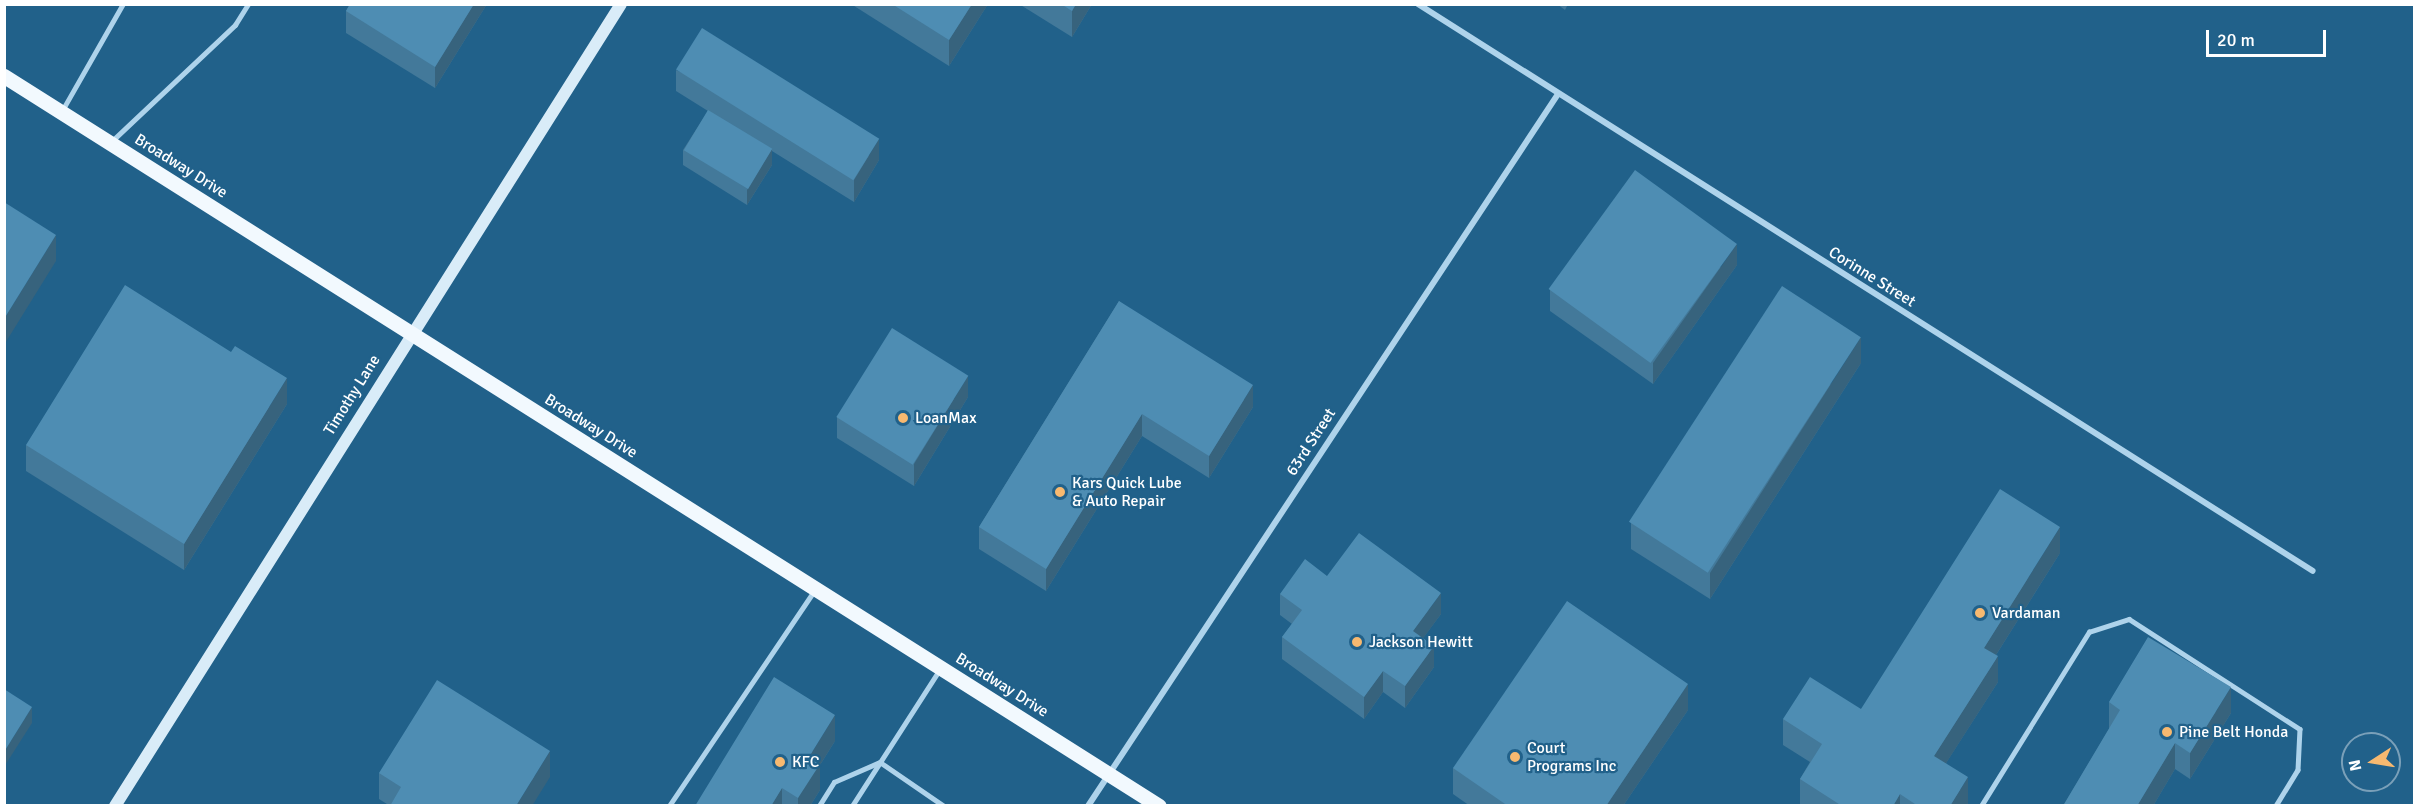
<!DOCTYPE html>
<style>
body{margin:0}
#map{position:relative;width:2419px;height:810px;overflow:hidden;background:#21618a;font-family:Signika,sans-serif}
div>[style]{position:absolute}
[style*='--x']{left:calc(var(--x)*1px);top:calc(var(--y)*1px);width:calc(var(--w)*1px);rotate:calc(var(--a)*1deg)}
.lane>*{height:4.5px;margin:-2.25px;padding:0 2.25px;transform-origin:2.25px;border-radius:2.25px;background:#aed3eb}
.street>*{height:6px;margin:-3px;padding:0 3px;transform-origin:3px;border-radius:3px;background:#aed3eb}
.secondary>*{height:12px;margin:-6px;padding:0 6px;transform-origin:6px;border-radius:6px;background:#d9ecf8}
.primary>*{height:15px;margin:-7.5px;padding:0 7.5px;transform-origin:7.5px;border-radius:7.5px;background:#f2f9fe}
.wall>*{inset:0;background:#43799a}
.shaded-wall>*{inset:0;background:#37637d}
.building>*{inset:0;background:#4e8db3;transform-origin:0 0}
.dots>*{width:16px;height:16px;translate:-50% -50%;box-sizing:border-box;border:3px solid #21618a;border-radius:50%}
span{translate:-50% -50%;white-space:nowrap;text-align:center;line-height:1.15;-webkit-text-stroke:4.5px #21618a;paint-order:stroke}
.street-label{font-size:16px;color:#fff}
.poi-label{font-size:16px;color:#fff}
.left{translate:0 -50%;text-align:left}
.frame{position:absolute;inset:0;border:6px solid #fff;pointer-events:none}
.north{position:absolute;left:2341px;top:732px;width:60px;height:60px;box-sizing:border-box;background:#21618a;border:2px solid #7aa0b9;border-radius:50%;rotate:258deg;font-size:16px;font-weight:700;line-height:24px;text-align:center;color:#fff}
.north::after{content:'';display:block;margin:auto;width:21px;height:27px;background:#f7b970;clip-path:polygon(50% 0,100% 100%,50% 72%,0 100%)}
.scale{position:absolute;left:2206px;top:30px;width:120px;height:27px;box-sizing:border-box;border:3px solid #fff;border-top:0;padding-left:8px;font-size:18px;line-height:21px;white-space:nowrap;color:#fff;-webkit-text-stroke:4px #21618a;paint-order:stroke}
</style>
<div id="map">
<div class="lane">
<i style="--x:63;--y:109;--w:121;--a:-60.3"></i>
<i style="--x:112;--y:141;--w:169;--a:-43.3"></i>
<i style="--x:235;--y:25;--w:25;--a:-58"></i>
<i style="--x:669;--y:806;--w:259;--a:-56"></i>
<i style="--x:819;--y:806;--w:28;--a:-58"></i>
<i style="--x:834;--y:782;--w:50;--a:-23.5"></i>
<i style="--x:880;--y:762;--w:78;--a:34.5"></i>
<i style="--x:852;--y:806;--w:163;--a:-57.3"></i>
<i style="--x:1981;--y:806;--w:205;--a:-58.2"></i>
<i style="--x:2089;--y:632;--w:42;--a:-18"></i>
<i style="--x:2129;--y:619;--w:203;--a:32.8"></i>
<i style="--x:2300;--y:729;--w:41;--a:92.8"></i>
<i style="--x:2298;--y:770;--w:42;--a:121.4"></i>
</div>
<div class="street">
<i style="--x:1418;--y:4;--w:1059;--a:32.36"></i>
<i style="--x:1088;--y:806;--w:853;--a:-56.57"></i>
</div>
<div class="secondary">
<i style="--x:115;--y:806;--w:948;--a:-57.75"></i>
</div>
<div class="primary">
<i style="--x:4;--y:76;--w:1366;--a:32.29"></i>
</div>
<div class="wall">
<i style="clip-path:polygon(350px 4px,487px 4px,435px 88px,346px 33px,346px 11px)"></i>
<i style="clip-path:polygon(851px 4px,988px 4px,949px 66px)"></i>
<i style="clip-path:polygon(1019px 4px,1092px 4px,1072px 37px)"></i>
<i style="clip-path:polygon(1557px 4px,1568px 4px,1565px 10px)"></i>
<i style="clip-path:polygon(676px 70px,879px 160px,854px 202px,772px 151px,772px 165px,747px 205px,683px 165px,683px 150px,708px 111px,676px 91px)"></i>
<i style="clip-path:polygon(1737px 265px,1653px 384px,1550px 311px,1550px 290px)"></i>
<i style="clip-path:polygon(1119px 301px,1253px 407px,1209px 478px,1142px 436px,1046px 591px,979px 549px,979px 527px)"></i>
<i style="clip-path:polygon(1861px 363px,1710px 599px,1631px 549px,1631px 523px)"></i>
<i style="clip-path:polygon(968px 397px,914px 486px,837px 438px,837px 417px)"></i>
<i style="clip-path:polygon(287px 404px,184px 570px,26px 471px,26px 445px)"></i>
<i style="clip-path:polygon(2060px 553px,1996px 655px,1998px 682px,1946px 763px,1968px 803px,1967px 806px,1800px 805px,1800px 779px,1810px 762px,1783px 745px,1783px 719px,1861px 709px)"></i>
<i style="clip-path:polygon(1327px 576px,1441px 614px,1423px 638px,1434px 667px,1405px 708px,1383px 692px,1364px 719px,1282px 659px,1282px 637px,1292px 624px,1280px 615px,1280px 594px)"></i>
<i style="clip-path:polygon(2109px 702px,2231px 713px,2190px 779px,2175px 769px,2153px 806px,2063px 806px,2109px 729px)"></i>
<i style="clip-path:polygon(1688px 710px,1623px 806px,1470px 806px,1453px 794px,1453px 768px)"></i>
<i style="clip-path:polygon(835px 741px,820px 765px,820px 790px,810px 806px,695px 806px)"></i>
<i style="clip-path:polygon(379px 773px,550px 777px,390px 806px,379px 799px)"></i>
</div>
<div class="shaded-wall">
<i style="clip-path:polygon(474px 4px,487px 4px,435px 88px,435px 67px)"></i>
<i style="clip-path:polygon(972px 4px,988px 4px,949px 66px,949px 40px)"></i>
<i style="clip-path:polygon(1076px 4px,1092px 4px,1072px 37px,1072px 11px)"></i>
<i style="clip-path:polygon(879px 139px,879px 160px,854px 202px,854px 180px)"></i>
<i style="clip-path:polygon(772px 149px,772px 165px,747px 205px,747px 190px)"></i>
<i style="clip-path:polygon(56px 235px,56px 261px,4px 345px,4px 319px)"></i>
<i style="clip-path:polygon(1737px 244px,1737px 265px,1653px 384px,1653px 363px)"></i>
<i style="clip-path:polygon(1861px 337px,1861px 363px,1710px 599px,1710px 573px)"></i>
<i style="clip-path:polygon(968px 376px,968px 397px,914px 486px,914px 464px)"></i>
<i style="clip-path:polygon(287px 378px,287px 404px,184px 570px,184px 544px)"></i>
<i style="clip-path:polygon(1253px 385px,1253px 407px,1209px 478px,1209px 456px)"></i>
<i style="clip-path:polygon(1142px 414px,1142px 436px,1046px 591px,1046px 569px)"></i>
<i style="clip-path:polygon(2060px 527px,2060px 553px,1984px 674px,1984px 648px)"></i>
<i style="clip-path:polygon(1441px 593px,1441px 614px,1413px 652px,1413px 631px)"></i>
<i style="clip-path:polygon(1434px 646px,1434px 667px,1405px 708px,1405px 686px)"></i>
<i style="clip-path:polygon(1998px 656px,1998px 682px,1934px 782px,1934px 756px)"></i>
<i style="clip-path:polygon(1383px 671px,1383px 692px,1364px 719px,1364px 697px)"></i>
<i style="clip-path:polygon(1688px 684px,1688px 710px,1623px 806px,1606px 806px)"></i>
<i style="clip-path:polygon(2231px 687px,2231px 713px,2190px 779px,2190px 753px)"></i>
<i style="clip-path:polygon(32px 707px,32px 723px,4px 767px,4px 752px)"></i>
<i style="clip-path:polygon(835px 715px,835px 741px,820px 765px,820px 790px,810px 806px,798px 806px,798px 798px,809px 757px)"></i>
<i style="clip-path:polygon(2175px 743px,2175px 769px,2153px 806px,2137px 806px)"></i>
<i style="clip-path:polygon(550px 751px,550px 777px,532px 806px,516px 806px)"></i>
<i style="clip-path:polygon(1968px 777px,1968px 803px,1967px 806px,1950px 806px)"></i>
<i style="clip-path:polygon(782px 788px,782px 806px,771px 806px)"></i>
<i style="clip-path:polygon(1900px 794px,1900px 806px,1893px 806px)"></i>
</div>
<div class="building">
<i style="clip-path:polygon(350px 4px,474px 4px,435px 67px,346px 11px)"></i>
<i style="clip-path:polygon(892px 4px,972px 4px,949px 40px)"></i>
<i style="clip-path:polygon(1061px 4px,1076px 4px,1072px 11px)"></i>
<i style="left:702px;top:28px;width:209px;height:49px;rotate:32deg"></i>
<i style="left:708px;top:110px;width:75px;height:47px;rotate:31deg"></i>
<i style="left:1635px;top:170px;width:126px;height:147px;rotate:36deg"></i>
<i style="clip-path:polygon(4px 202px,56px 235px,4px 319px)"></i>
<i style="clip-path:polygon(125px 285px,231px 352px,235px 346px,287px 378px,184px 544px,26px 445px)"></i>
<i style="left:1782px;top:286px;width:94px;height:281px;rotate:33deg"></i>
<i style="clip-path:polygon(1119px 301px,1253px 385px,1209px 456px,1142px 414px,1046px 569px,979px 527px)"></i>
<i style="left:892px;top:328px;width:90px;height:105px;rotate:32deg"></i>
<i style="clip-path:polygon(2000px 489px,2060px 527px,1984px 648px,1998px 656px,1934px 756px,1968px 777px,1950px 806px,1918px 806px,1900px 794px,1893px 806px,1842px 806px,1800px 779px,1822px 744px,1783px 719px,1810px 677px,1861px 709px)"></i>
<i style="clip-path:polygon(1359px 533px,1441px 593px,1413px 631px,1434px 646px,1405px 686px,1383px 671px,1364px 697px,1282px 637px,1302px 610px,1280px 594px,1305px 559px,1327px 576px)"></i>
<i style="clip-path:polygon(1567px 601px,1688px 684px,1606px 806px,1508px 806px,1453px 768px)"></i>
<i style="clip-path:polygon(2148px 637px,2231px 687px,2190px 753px,2175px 743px,2137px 806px,2063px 806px,2120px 710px,2109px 702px)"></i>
<i style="clip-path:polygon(774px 677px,835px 715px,809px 757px,820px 764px,798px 798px,782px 788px,771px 806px,695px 806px)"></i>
<i style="clip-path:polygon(437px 680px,550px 751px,516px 806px,390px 806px,401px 787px,379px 773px)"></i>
<i style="clip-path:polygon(4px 689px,32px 707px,4px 752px)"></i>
</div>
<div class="dots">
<i style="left:903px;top:418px;background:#f7b970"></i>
<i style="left:1060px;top:492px;background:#f7b970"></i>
<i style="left:1980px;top:613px;background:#f7b970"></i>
<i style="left:1357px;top:642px;background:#f7b970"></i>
<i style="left:2167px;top:732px;background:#f7b970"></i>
<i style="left:1515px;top:757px;background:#f7b970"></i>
<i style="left:780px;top:762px;background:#f7b970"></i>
</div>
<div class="street-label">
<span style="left:181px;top:166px;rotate:32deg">Broadway Drive</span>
<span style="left:1872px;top:277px;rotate:32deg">Corinne Street</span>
<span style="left:352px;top:395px;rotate:-58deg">Timothy Lane</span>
<span style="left:591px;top:426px;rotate:32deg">Broadway Drive</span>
<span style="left:1311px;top:442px;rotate:-57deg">63rd Street</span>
<span style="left:1002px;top:685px;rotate:32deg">Broadway Drive</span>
</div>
<div class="poi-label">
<span class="left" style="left:915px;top:418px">LoanMax</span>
<span class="left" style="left:1072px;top:492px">Kars Quick Lube<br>&amp; Auto Repair</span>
<span class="left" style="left:1992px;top:613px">Vardaman</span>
<span class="left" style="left:1369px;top:642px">Jackson Hewitt</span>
<span class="left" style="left:2179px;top:732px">Pine Belt Honda</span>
<span class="left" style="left:1527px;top:757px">Court<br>Programs Inc</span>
<span class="left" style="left:792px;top:762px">KFC</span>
</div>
<div class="frame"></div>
<div class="north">N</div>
<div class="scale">20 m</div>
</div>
